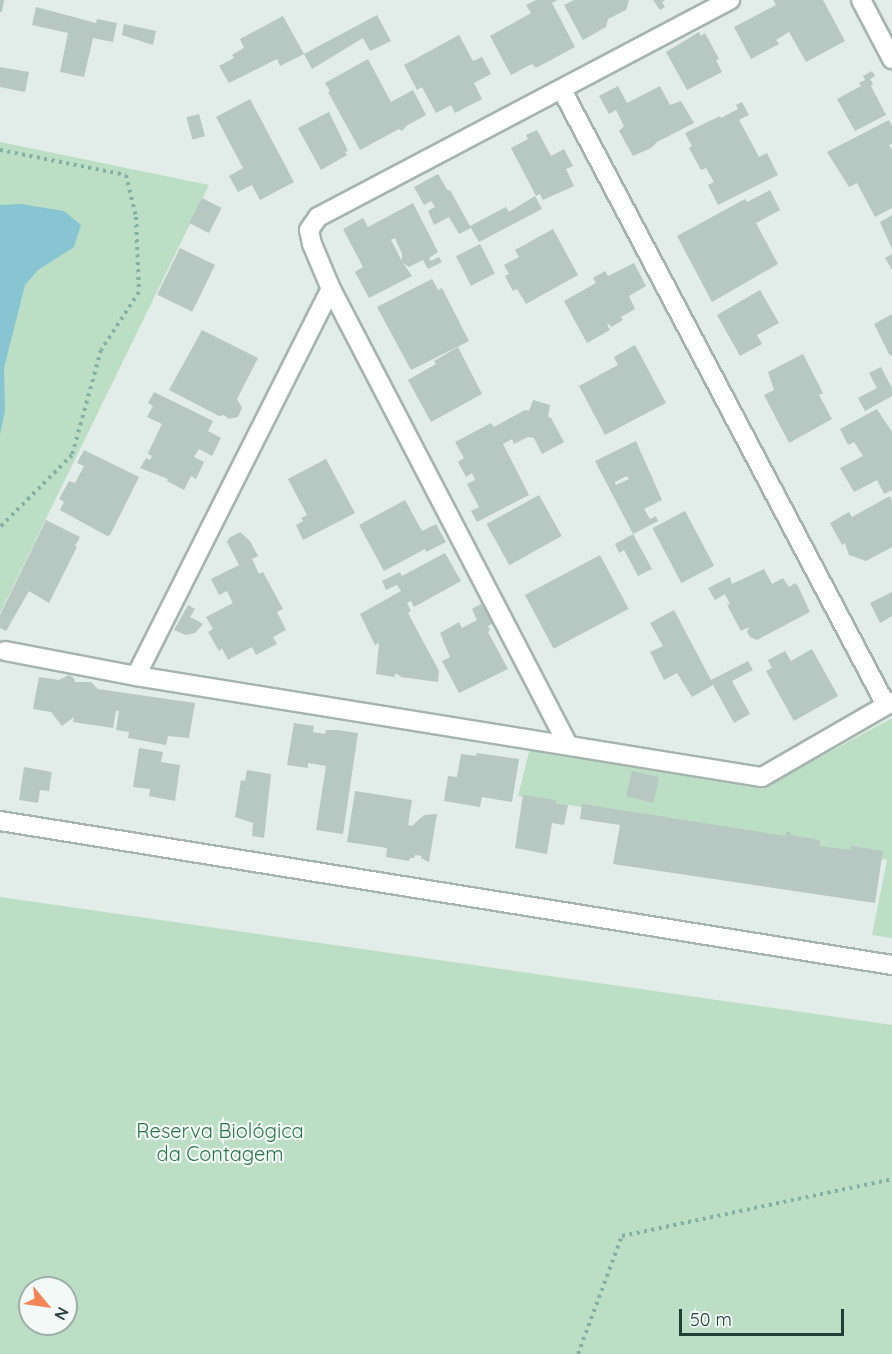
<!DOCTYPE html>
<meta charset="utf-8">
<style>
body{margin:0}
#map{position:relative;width:892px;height:1354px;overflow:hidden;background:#e2ece8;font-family:Quicksand,sans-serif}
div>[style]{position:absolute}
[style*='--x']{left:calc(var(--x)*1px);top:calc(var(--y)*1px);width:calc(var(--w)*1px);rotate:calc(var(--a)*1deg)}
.green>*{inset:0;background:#bbdec5}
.water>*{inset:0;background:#89c4d2}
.building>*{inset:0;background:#b7c7c1;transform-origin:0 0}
.path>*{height:4px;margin-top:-2px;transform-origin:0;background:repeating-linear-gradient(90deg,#82b0a4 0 3px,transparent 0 7.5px)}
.roads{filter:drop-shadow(2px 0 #a5b4af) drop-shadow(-2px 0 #a5b4af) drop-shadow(0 2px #a5b4af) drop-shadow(0 -2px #a5b4af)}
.minor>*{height:18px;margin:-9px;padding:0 9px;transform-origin:9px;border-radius:9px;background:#fff}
.tertiary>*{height:18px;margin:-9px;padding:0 9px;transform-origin:9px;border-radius:9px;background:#fff}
span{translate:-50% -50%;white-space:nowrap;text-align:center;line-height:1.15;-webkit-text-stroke:4.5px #f3f9f6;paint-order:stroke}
.park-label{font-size:20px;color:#2b754b}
.north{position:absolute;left:18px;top:1276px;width:60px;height:60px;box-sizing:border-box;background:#f3f9f6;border:2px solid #9faeaa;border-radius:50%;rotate:119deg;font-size:16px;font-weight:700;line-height:24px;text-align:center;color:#223e37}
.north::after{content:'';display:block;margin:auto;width:21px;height:27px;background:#f38559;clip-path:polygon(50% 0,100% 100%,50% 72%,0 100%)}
.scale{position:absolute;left:679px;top:1309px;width:165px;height:27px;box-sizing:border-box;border:3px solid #223e37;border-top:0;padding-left:8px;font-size:18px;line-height:21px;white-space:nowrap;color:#223e37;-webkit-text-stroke:4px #f3f9f6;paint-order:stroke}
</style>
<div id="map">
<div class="green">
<i style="clip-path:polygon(0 142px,209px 185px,0 613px)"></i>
<i style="clip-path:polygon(892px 718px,892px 938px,872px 935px,887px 860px,518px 796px,530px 748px,767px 786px)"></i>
<i style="clip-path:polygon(evenodd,0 897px,892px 1025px,892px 1354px,0 1354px,0 897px,30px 1288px,66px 1288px,66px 1324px,30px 1324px,30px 1288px)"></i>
</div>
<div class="water">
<i style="clip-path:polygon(21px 204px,64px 211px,81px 225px,74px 247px,38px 270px,25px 285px,4px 368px,5px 411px,0 435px,0 205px)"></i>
</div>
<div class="building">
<i style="clip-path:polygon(0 0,4px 0,2px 12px,0 12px)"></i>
<i style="clip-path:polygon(536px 0,558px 0,552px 3px,575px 47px,536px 68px,532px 64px,511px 75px,490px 36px,531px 13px,526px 5px)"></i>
<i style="clip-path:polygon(574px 0,628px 0,629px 1px,626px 10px,608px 19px,606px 27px,583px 40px,564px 5px)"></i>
<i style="clip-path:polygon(653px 0,665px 0,662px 2px,665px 7px,660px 10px)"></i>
<i style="clip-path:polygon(773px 0,823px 0,845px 41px,806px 62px,789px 32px,776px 40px,779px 44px,751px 59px,734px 27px,776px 5px)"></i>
<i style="clip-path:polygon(36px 7px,96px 23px,97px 19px,117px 23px,113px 42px,93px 38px,84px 77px,60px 72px,68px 33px,32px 25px)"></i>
<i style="clip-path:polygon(377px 15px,391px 41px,370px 51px,363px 38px,312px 69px,304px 54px)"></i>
<i style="clip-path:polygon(283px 16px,304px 54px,280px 66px,277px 59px,229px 83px,219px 66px,234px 58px,232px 55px,244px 48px,240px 39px)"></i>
<i style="clip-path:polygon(124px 24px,156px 31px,153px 45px,122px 35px)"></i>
<i style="clip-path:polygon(699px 32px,701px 36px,705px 33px,719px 59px,716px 60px,722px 72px,687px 90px,666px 52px)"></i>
<i style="clip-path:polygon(459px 35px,473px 61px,482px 57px,491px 74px,474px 83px,482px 99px,455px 113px,451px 105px,436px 113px,422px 87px,417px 90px,404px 65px)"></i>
<i style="clip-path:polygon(368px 59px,391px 102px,413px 90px,426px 115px,406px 126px,402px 131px,399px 129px,360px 150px,328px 92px,330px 91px,325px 83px)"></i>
<i style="clip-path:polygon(0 67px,29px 72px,25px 92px,0 87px)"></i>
<i style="clip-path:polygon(872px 71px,875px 76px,870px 79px,873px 84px,871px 86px,886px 115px,855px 131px,837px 99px,861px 86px,859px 83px,865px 80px,863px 76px)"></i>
<i style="clip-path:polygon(618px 86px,627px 103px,660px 86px,670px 105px,681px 101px,694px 123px,657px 142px,651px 148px,633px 156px,619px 131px,624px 126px,616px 110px,609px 114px,599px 96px)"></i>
<i style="clip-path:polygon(250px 99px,294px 182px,260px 200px,252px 185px,238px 192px,229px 176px,243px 168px,216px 117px)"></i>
<i style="clip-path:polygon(742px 102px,749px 115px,739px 120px,743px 127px,759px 157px,767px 153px,778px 175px,718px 205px,708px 185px,714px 182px,706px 168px,701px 170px,689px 148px,692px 146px,685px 133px,720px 116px,721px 118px,738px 109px,736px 105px)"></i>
<i style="clip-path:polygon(329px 112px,348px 151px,345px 152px,347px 155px,321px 170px,298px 128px)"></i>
<i style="left:199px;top:114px;width:23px;height:13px;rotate:75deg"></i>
<i style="clip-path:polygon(889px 120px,892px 126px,892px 144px,889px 145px,892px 150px,892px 208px,875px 217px,857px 183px,849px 187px,827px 152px)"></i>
<i style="clip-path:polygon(537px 130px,551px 156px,564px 149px,573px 166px,566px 169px,574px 186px,543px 200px,540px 194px,536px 196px,511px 148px,528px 139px,526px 135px)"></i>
<i style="clip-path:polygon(438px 174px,448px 191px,450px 190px,470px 226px,506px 207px,509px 212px,535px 196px,542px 209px,479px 242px,471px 228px,459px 234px,449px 217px,434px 225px,428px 211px,435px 207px,431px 201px,424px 205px,414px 187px)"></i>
<i style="clip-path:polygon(770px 190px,780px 210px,756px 223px,778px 264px,712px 302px,677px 236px,745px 199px,747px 202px)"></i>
<i style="left:202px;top:198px;width:22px;height:28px;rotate:27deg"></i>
<i style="clip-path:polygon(evenodd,413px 203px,438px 252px,429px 258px,431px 261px,439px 257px,442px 262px,428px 269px,423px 260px,409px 267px,403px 263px,412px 276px,369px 298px,355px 272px,363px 267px,343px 229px,363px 218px,368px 227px,413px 203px,395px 238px,402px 254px,402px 261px,391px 240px,395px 238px)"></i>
<i style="clip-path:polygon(892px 215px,892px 249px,880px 222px)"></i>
<i style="clip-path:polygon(553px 229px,578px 275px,526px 304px,517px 289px,513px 291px,505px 276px,509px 274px,504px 265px,519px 257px,515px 250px)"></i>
<i style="left:480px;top:244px;width:33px;height:27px;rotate:63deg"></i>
<i style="left:180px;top:248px;width:39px;height:52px;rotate:26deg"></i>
<i style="clip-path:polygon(892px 254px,892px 270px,885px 258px)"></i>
<i style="clip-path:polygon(634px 263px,646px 286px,629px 296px,635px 309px,621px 317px,623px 320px,611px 327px,609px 324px,607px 325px,610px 330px,587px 343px,564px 301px,596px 283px,593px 278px,605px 271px,608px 276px)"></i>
<i style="clip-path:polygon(432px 279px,438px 290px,442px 288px,469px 341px,411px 370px,377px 307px)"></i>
<i style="clip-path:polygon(760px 290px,779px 323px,757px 335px,762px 344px,740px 356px,717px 315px)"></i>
<i style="clip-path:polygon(892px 314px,892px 355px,890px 356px,874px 324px)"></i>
<i style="clip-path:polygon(202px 330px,258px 358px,237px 399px,242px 408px,238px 417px,229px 419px,224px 415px,219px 416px,169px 390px)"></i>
<i style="clip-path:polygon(635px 345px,666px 403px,605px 435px,579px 386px,618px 365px,614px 357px)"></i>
<i style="clip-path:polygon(458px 347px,482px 394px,431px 422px,408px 380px,436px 364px,434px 361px)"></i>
<i style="clip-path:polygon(803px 354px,823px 393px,819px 395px,832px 419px,789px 443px,764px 395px,774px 390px,768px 372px)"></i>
<i style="clip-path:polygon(881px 367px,892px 388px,892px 396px,865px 411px,858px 398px,877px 388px,869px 373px)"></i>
<i style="clip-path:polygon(154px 392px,213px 421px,208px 431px,221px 438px,212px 456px,199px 449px,194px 457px,204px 462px,196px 479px,191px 476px,184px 490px,167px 481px,168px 479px,140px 468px,146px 458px,150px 460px,152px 456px,148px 454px,149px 451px,162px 424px,147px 417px,153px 406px,148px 403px)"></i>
<i style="clip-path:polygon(533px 400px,550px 405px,548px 417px,551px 418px,564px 442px,542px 454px,534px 438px,528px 437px,514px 444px,512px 439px,503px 444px,529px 495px,477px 522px,471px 511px,479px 507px,467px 484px,475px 480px,472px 473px,466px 477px,458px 462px,464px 458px,455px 442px,491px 423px,494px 427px,525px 410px,529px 411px)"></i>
<i style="clip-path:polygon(877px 409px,892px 432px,892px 490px,884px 494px,877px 480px,854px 492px,840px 468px,863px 456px,854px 442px,848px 445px,840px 429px)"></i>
<i style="clip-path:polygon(evenodd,636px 441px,662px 500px,644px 509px,650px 519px,656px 516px,658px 521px,633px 534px,652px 569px,638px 576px,624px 550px,619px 553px,615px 544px,633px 534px,595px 461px,636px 441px,627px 476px,629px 479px,616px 485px,615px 482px,627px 476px)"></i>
<i style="clip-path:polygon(84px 450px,139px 477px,110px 535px,107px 536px,60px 510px,64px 502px,59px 499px,69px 481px,75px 483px,84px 466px,77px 463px)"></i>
<i style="clip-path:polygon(326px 459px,355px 513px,303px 540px,296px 525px,303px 521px,301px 518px,307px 515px,288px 479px)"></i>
<i style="left:539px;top:495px;width:47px;height:60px;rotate:61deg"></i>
<i style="clip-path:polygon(890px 496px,892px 501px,892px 547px,866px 561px,849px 555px,845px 543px,842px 545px,830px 523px,849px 512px,852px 517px)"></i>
<i style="clip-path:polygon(405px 500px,422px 531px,436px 524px,446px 542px,426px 552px,425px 549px,384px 571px,359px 525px)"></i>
<i style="left:685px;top:511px;width:62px;height:37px;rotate:62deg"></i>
<i style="clip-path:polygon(46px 520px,80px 537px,75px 546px,77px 547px,49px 603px,29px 591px,6px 631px,0 628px,0 615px)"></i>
<i style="clip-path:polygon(240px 532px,250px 541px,258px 556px,252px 559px,259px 574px,263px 572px,283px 609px,277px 612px,286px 630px,273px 637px,277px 644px,271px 647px,256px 655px,252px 647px,228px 660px,222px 648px,219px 651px,208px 632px,213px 629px,206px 617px,233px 603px,227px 591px,219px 595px,211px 579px,239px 565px,227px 542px,229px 538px)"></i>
<i style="clip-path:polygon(445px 553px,461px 581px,414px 607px,411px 601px,407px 603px,411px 611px,408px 613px,439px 671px,438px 682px,401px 677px,396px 673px,394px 677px,376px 674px,379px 643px,375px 645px,360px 614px,401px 591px,397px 585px,386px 590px,382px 581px,400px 572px,402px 576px)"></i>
<i style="left:600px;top:555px;width:61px;height:85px;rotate:62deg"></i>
<i style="clip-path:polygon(764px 569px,772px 584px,783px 578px,789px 587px,795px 583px,798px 586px,810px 612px,757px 640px,750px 637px,747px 632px,749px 627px,741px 631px,727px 605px,730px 604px,725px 594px,715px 600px,708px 588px,730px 577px,732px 584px)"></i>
<i style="clip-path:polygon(892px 592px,892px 616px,880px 623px,870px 603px)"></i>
<i style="clip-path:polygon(481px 604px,494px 623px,488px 626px,490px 630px,488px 632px,508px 669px,459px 693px,442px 661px,450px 657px,440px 633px,459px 622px,462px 628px,477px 620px,472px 609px)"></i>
<i style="clip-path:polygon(188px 605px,195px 609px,190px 617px,203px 624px,195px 633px,186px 635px,174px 630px)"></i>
<i style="clip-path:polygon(674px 610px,711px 680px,748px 661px,753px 670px,732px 681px,750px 714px,734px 723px,713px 685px,692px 697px,677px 673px,664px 680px,650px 652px,663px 646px,650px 623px)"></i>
<i style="clip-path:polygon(812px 649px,838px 696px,794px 721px,766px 671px,772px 668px,768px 660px,785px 651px,791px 661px)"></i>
<i style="clip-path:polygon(69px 675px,74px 678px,75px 682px,91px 682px,98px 689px,195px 703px,189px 738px,168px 736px,166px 745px,128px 738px,129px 732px,116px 730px,119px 711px,116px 711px,113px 728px,73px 722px,74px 717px,62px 726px,51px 712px,33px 709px,39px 677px,59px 680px)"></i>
<i style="clip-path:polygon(294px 723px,314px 726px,313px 732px,325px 734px,326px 730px,337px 730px,358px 733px,343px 834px,316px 830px,326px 766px,308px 763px,308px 768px,287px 765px)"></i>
<i style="clip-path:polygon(139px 748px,163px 752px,161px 762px,180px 765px,175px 801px,149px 796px,150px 789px,133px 787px)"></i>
<i style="clip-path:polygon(477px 753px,519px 759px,512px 802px,482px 797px,480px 807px,444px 801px,448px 776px,457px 777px,461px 754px,476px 756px)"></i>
<i style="clip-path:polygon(24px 767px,52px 772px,49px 791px,40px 790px,38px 803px,19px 800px)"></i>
<i style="clip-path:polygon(247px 770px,271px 774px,264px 838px,252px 836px,253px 823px,235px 817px,241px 780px,245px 781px)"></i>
<i style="left:632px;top:771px;width:28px;height:26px;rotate:13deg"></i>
<i style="clip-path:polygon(355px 791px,412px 800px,408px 825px,412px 826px,424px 815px,437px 814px,429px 862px,421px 858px,422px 856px,415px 855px,414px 858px,410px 858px,409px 861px,386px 857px,387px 848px,347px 842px)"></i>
<i style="clip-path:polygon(523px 795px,556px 800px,555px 803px,568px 805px,564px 825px,552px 823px,547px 854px,515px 848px)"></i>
<i style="clip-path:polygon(582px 804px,786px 836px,786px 832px,791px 832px,790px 835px,820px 840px,819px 846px,850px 850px,851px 846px,883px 851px,875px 903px,613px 864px,620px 825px,580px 819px)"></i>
</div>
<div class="path">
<i style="--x:0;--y:150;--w:128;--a:11.2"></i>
<i style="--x:126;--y:175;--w:43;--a:76.6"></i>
<i style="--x:136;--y:217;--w:75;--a:87.7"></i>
<i style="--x:139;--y:292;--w:69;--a:123.2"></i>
<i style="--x:101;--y:350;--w:109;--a:105.4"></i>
<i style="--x:72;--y:455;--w:102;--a:135"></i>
<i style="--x:578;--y:1354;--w:126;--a:-69.6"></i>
<i style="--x:622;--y:1236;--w:276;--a:-11.9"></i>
</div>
<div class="roads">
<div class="minor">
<i style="--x:861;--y:0;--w:67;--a:62.3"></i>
<i style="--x:562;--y:90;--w:695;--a:62.22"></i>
<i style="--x:5;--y:651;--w:133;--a:10.8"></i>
<i style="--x:136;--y:676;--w:634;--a:9.17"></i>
<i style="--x:762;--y:777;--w:150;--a:-30"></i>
<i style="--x:136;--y:676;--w:433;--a:-63.3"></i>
<i style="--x:568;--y:745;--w:514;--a:-117.46"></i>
<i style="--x:331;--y:289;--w:49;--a:-112.9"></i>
<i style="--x:312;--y:244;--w:14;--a:-102"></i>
<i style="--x:309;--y:230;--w:16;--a:-55"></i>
<i style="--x:318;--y:217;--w:466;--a:-27.8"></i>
</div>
<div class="tertiary">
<i style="--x:0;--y:821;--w:904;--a:9.17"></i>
</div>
</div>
<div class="park-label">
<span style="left:220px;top:1142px">Reserva Biológica<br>da Contagem</span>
</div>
<div class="north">N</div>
<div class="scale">50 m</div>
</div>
